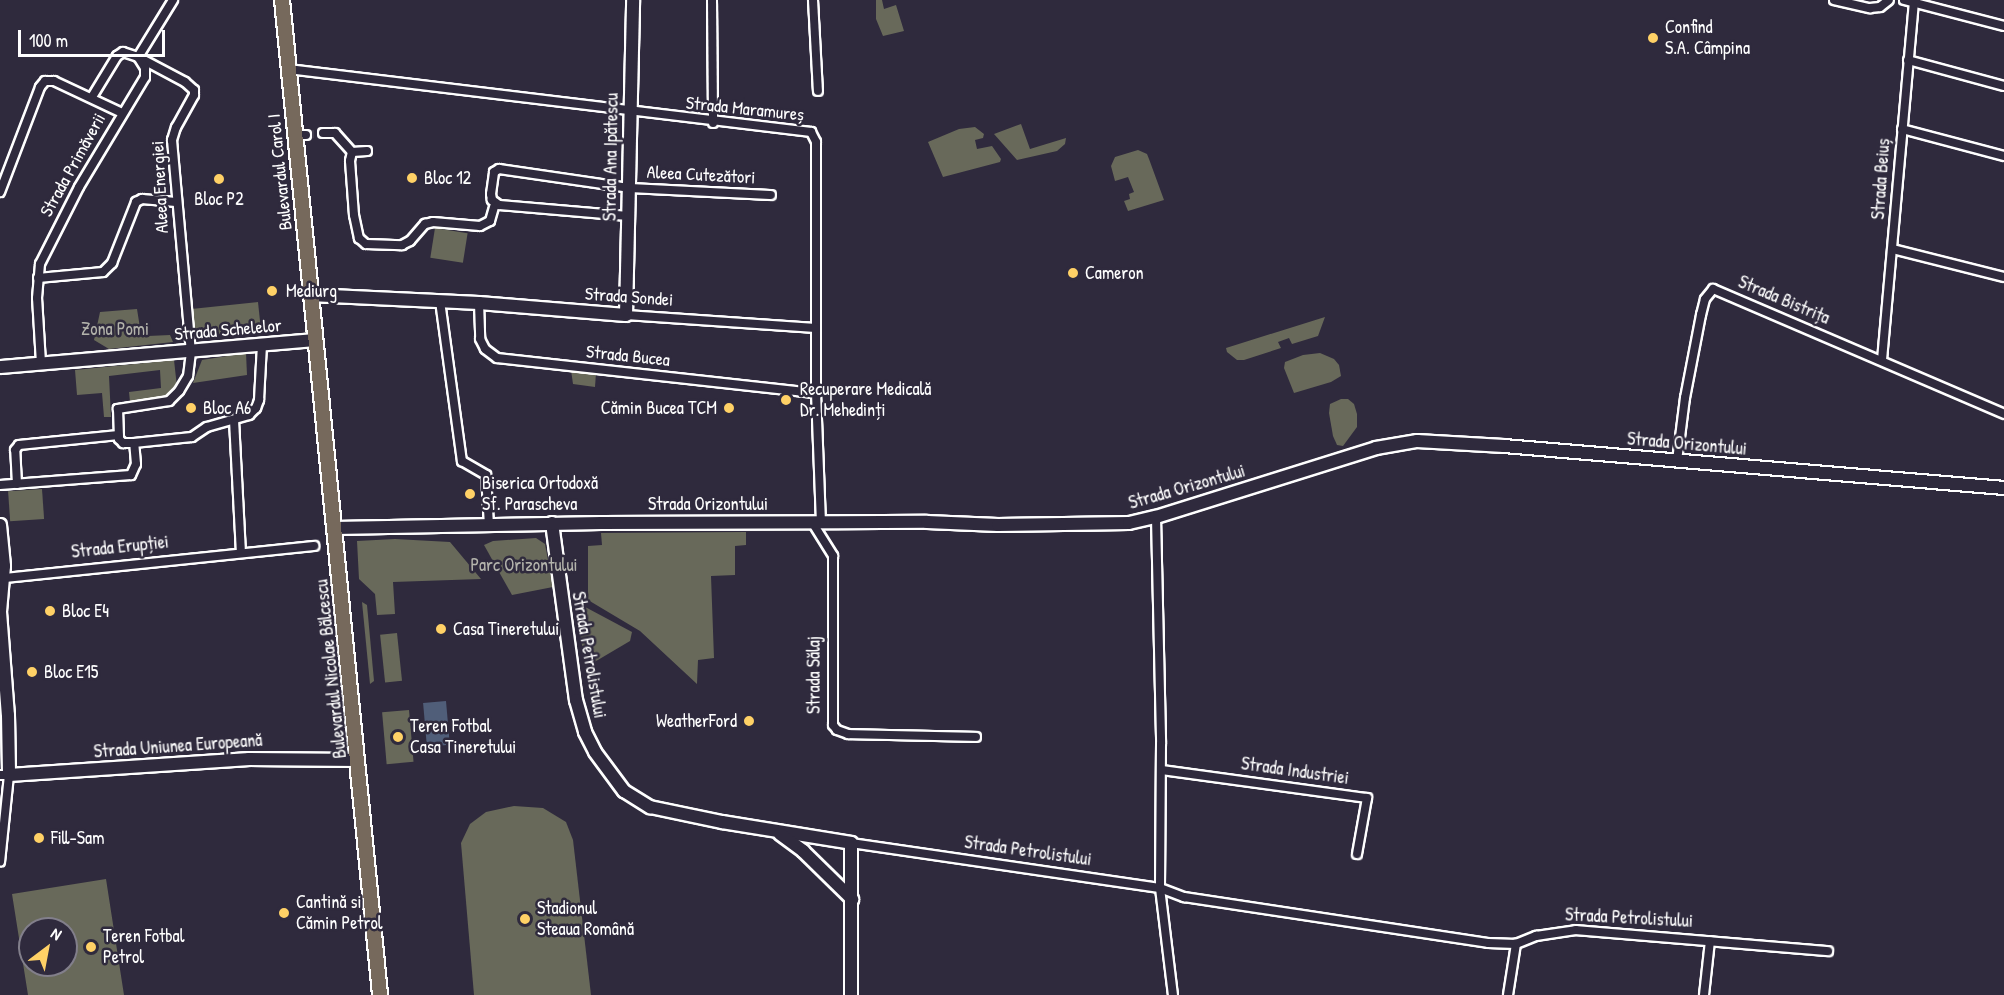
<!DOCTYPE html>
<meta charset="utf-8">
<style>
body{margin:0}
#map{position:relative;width:2004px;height:995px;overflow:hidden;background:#2f2a3d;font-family:"Patrick Hand",sans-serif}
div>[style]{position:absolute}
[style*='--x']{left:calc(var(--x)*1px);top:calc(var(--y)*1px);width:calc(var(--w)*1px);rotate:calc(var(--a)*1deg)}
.green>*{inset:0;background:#68695a;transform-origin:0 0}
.water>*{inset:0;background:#505e79;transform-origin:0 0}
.street-tunnel>*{height:8px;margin-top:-4px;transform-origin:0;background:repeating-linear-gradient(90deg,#443f50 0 8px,transparent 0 12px)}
.roads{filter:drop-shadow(2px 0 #fff) drop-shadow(-2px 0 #fff) drop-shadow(0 2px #fff) drop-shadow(0 -2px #fff)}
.street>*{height:8px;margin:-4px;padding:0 4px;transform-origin:4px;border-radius:4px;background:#2f2a3d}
.secondary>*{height:12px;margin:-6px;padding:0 6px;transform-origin:6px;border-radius:6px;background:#2f2a3d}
.primary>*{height:14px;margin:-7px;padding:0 7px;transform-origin:7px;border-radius:7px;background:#76695c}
.dots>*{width:16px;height:16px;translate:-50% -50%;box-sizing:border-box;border:3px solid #2f2a3d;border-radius:50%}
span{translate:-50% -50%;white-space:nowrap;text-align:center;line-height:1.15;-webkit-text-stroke:5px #2f2a3d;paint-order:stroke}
.poi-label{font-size:18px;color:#fff}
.left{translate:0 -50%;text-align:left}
.right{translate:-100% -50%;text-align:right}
.street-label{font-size:18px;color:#fff}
.park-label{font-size:18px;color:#b4b4ac}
.north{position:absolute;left:18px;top:917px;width:60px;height:60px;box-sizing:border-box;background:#2f2a3d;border:2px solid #827f8b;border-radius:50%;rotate:32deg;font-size:16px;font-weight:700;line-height:24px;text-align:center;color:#fff}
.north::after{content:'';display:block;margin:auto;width:21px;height:27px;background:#ffd166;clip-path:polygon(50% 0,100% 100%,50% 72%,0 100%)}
.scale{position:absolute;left:18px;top:30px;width:147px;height:27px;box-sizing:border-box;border:3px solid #fff;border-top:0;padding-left:8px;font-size:18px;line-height:21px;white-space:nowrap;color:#fff;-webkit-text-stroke:4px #2f2a3d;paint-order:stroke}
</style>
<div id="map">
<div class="green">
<i style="clip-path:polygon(876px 0,882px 0,884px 9px,896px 5px,904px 31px,883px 36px,876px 19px)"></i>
<i style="clip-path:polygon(1021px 124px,1030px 149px,1066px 138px,1065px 144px,1057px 151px,1017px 160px,994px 134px)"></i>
<i style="clip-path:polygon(975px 127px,984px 134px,983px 138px,975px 140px,977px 149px,992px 146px,1001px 159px,1000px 162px,943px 177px,928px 142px,959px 129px)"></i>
<i style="clip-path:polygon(1138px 150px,1147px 154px,1149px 159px,1164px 200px,1128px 211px,1124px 201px,1130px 199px,1129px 194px,1134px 192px,1128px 177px,1115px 181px,1111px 166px,1115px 157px)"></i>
<i style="left:435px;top:228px;width:33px;height:30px;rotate:9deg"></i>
<i style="left:258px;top:302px;width:28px;height:67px;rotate:84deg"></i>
<i style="clip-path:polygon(137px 309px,141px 334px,148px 336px,170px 335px,173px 342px,109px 349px,94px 340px,100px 312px)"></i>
<i style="clip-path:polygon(1325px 317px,1318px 336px,1292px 344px,1289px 338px,1278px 342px,1281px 348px,1244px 360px,1237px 360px,1227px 352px,1226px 348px)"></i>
<i style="clip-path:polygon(246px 353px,247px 375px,193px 383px,202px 360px)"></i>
<i style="clip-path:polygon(1320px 353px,1334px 359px,1339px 365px,1341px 376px,1331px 382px,1294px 393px,1284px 368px,1285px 362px,1303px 355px)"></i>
<i style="clip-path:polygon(174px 360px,177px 387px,170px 397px,130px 402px,129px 392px,161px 388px,160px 370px,109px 376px,111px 417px,104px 417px,102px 393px,77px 395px,75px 370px)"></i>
<i style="clip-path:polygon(571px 370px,596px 373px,595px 387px,573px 384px)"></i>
<i style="clip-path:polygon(1341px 399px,1348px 399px,1354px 404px,1357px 414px,1357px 427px,1343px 446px,1337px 445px,1333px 436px,1329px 413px,1330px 404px)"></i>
<i style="left:42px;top:489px;width:30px;height:34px;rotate:86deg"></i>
<i style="clip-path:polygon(746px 532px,746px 545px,735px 546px,735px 575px,711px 576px,714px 658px,698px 660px,697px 684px,640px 631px,588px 600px,588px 546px,602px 545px,601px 533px)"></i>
<i style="clip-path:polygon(536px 538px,545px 544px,553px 587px,512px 595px,484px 545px,493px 541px)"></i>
<i style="clip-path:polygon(395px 539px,450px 542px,481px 579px,393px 582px,395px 614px,377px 615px,375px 594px,359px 579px,357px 541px)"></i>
<i style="clip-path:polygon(574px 601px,632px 632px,630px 641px,586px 667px)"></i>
<i style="clip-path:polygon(362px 602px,367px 605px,374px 681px,370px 684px)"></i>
<i style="left:397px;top:633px;width:48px;height:17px;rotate:84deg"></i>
<i style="left:409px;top:710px;width:52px;height:27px;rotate:85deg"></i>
<i style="clip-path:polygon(514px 806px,543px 808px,566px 822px,573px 840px,591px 995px,474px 995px,461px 843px,470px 824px,486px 812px)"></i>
<i style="clip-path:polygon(evenodd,106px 879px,124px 995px,28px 995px,12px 894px,106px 879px,30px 929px,66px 929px,66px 965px,30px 965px,30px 929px)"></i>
</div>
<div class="water">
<i style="left:446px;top:701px;width:44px;height:23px;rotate:85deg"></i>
</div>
<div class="street-tunnel">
<i style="--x:306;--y:135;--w:17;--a:-7"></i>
</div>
<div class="roads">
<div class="street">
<i style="--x:712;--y:0;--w:123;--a:89.5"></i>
<i style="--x:813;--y:0;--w:91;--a:86.9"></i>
<i style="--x:1834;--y:0;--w:37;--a:13"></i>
<i style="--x:1870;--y:8;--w:10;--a:-6"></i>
<i style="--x:1880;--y:7;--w:11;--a:-38"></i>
<i style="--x:1904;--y:0;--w:103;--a:14.6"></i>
<i style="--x:138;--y:57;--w:67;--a:-58.4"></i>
<i style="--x:1908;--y:60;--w:99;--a:15.2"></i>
<i style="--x:288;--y:69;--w:527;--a:6.87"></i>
<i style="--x:811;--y:132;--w:11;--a:63"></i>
<i style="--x:816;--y:142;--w:251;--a:90"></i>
<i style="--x:816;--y:393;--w:129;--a:87.8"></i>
<i style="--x:92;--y:97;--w:48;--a:-58.6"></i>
<i style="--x:117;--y:56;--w:7;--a:-34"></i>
<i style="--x:123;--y:52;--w:16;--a:18"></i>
<i style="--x:138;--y:57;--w:53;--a:28"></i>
<i style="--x:185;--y:82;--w:12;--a:42"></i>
<i style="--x:194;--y:90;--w:5;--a:90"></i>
<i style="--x:194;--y:95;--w:37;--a:119"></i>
<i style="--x:176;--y:127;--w:14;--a:107"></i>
<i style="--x:172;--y:140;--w:213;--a:84.9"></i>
<i style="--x:191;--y:352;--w:24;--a:97"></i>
<i style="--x:188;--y:376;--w:17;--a:121"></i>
<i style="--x:179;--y:391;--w:14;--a:135"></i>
<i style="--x:169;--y:401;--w:52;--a:171.1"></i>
<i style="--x:118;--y:409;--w:30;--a:88"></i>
<i style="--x:119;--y:439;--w:6;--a:45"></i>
<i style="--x:123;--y:443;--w:11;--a:0"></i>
<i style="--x:134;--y:443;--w:58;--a:-5.9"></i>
<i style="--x:192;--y:437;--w:18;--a:-34"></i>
<i style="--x:207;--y:427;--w:44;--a:-15.9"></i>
<i style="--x:249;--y:415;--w:10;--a:-45"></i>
<i style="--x:256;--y:408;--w:9;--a:-69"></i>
<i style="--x:259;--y:400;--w:55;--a:-86.9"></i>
<i style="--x:1902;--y:129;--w:106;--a:14.8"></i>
<i style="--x:323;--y:133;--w:12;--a:0"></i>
<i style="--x:335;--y:133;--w:25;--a:48"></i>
<i style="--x:294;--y:135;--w:12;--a:0"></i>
<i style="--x:367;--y:151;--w:15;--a:176"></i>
<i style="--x:352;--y:152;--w:9;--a:103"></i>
<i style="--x:350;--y:161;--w:54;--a:85.8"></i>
<i style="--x:354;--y:215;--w:24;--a:78"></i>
<i style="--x:359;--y:238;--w:9;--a:41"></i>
<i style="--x:366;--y:244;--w:36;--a:2"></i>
<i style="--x:402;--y:245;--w:9;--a:-27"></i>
<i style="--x:410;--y:241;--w:23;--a:-49"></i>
<i style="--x:425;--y:224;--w:8;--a:-14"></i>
<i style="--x:433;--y:222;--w:47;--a:4.9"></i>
<i style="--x:480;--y:226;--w:11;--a:-27"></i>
<i style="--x:490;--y:221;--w:19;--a:-74"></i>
<i style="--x:0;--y:192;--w:112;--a:-69.1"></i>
<i style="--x:40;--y:87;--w:8;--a:-50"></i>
<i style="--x:45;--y:81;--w:9;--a:0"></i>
<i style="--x:54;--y:81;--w:75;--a:25.2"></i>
<i style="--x:628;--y:216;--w:129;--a:-175.1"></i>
<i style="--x:499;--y:205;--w:9;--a:-144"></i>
<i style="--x:492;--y:200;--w:6;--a:-99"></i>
<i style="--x:491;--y:194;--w:22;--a:-82"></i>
<i style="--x:494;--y:172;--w:6;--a:-31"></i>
<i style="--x:499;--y:169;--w:131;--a:8.3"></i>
<i style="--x:629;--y:188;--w:142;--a:2.8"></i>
<i style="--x:1893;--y:249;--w:114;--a:14.2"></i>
<i style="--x:38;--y:278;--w:65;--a:-5.3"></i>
<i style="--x:103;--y:272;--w:13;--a:-45"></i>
<i style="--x:112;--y:263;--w:66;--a:-68.5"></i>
<i style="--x:136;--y:202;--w:7;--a:-27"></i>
<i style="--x:142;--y:199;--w:34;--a:5"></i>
<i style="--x:440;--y:301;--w:162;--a:82.2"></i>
<i style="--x:462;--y:461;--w:28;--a:30"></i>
<i style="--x:486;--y:475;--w:51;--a:86.6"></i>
<i style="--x:479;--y:303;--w:36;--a:88"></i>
<i style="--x:480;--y:339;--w:11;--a:63"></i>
<i style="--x:485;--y:349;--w:15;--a:37"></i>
<i style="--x:497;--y:358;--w:321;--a:6.3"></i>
<i style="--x:626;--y:315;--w:190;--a:3.9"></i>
<i style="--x:1882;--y:360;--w:361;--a:-84.9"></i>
<i style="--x:41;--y:363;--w:65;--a:-93.5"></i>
<i style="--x:37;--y:298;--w:34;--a:-85"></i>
<i style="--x:40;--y:264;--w:86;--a:-63.1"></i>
<i style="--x:79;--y:187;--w:128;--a:-59"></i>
<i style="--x:145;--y:77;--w:9;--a:-90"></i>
<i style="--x:145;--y:68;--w:13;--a:-122"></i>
<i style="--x:234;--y:420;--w:133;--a:87"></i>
<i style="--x:1677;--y:461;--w:64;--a:-82.8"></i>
<i style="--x:1685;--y:398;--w:85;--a:-79.1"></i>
<i style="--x:1701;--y:315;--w:16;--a:-76"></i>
<i style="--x:1705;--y:299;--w:13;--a:-51"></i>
<i style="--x:1713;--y:289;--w:317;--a:23.2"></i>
<i style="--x:17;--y:484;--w:34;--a:-93"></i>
<i style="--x:15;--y:450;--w:6;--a:-51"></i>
<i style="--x:19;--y:445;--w:100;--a:-5.7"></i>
<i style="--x:0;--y:485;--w:131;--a:-4.4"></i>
<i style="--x:131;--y:475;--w:12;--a:-66"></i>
<i style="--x:136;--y:464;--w:21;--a:-95"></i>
<i style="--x:1156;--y:517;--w:227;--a:88.7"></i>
<i style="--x:1161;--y:744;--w:144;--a:90.4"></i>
<i style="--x:1160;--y:888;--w:108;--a:83.1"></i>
<i style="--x:812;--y:522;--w:40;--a:58"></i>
<i style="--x:833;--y:556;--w:169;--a:90"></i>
<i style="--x:833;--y:725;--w:6;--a:51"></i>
<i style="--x:837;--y:730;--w:12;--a:20"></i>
<i style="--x:848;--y:734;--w:128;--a:1.3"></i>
<i style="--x:4;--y:578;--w:312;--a:-5.9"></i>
<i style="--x:1162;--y:770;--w:207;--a:7.8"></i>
<i style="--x:1367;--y:798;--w:57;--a:100.1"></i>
<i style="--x:0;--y:775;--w:9;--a:0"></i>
<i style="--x:9;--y:775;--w:87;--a:95.9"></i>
<i style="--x:851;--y:843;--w:312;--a:8.3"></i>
<i style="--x:1160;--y:888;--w:26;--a:21"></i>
<i style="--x:1184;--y:897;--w:307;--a:8.6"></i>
<i style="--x:1488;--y:943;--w:28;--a:2"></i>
<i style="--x:1516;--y:944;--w:22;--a:-22"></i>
<i style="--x:1536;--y:936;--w:40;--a:-8.5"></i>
<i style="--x:1576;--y:930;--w:253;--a:4.8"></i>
<i style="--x:1508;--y:995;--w:52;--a:-81.1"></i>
<i style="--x:1704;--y:995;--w:54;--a:-83.7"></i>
</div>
<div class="secondary">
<i style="--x:310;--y:295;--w:169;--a:2.7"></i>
<i style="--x:479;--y:303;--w:147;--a:4.7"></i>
<i style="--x:626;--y:315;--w:315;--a:-88.7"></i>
<i style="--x:0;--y:367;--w:316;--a:-4.9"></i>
<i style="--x:552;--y:523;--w:179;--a:82.3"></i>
<i style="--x:576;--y:700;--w:33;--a:74"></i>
<i style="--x:585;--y:732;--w:22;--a:63"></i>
<i style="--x:595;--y:752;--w:49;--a:53.4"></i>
<i style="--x:624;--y:791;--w:31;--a:32"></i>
<i style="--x:650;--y:807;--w:74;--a:11.8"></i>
<i style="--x:722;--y:822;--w:131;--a:9.2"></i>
<i style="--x:851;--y:843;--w:152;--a:90"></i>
<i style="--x:0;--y:525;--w:41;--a:84.4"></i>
<i style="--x:4;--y:566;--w:46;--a:95"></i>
<i style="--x:0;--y:612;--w:103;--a:85.6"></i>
<i style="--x:8;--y:715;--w:60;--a:89"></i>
<i style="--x:9;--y:775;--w:241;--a:-3.8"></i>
<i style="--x:249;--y:759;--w:109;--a:0.5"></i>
<i style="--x:335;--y:528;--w:266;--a:-1.1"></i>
<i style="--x:601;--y:523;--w:326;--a:-0.2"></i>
<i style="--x:927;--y:522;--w:71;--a:2.4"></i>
<i style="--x:998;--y:525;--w:131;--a:-0.9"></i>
<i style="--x:1129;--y:523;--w:28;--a:-13"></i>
<i style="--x:1156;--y:517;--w:231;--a:-17.4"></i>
<i style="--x:1376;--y:448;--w:42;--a:-9.7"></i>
<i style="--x:1417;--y:441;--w:87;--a:3.3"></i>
<i style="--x:1504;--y:446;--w:502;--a:4.8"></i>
<i style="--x:780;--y:834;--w:29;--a:36"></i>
<i style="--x:803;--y:851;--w:69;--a:44.4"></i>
</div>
<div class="primary">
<i style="--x:282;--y:0;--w:1000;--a:84.37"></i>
</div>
</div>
<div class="dots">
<i style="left:1653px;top:38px;background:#ffd166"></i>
<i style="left:412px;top:178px;background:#ffd166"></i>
<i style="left:219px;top:179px;background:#ffd166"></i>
<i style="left:1073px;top:273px;background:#ffd166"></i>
<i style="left:272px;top:291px;background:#ffd166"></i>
<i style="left:786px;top:400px;background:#ffd166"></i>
<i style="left:191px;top:408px;background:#ffd166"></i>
<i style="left:729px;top:408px;background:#ffd166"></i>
<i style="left:470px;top:494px;background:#ffd166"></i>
<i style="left:50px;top:611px;background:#ffd166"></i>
<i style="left:441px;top:629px;background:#ffd166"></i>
<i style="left:32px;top:672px;background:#ffd166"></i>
<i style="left:749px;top:721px;background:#ffd166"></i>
<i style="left:398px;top:737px;background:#ffd166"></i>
<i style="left:39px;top:838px;background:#ffd166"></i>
<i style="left:284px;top:913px;background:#ffd166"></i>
<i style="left:525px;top:919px;background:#ffd166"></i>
<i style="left:91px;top:947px;background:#ffd166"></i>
</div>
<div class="poi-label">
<span class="left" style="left:1665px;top:38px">Confind<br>S.A. Câmpina</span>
<span class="left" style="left:424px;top:178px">Bloc 12</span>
<span style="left:219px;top:199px">Bloc P2</span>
<span class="left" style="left:1085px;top:273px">Cameron</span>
<span class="left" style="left:286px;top:291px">Mediurg</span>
<span class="left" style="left:800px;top:400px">Recuperare Medicală<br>Dr. Mehedinți</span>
<span class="left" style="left:203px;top:408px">Bloc A6</span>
<span class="right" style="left:717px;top:408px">Cămin Bucea TCM</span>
<span class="left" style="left:482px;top:494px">Biserica Ortodoxă<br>Sf. Parascheva</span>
<span class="left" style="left:62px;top:611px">Bloc E4</span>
<span class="left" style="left:453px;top:629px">Casa Tineretului</span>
<span class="left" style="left:44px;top:672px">Bloc E15</span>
<span class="right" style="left:737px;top:721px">WeatherFord</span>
<span class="left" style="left:410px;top:737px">Teren Fotbal<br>Casa Tineretului</span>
<span class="left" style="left:51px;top:838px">Fill-Sam</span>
<span class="left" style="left:296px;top:913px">Cantină si<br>Cămin Petrol</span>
<span class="left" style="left:537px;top:919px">Stadionul<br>Steaua Română</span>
<span class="left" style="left:103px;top:947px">Teren Fotbal<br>Petrol</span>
</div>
<div class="street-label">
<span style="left:745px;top:109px;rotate:6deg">Strada Maramureș</span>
<span style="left:611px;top:157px;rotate:-89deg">Strada Ana Ipătescu</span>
<span style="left:73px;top:165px;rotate:-61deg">Strada Primăverii</span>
<span style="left:280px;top:172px;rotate:-96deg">Bulevardul Carol I</span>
<span style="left:701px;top:175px;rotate:3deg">Aleea Cutezători</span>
<span style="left:1881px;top:179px;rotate:-86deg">Strada Beiuș</span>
<span style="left:160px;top:187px;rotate:-93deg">Aleea Energiei</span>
<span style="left:629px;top:297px;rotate:4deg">Strada Sondei</span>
<span style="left:1784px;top:300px;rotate:23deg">Strada Bistrița</span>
<span style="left:228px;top:330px;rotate:-5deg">Strada Schelelor</span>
<span style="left:628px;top:356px;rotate:6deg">Strada Bucea</span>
<span style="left:1687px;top:444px;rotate:5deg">Strada Orizontului</span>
<span style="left:1187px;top:487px;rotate:-16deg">Strada Orizontului</span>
<span style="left:708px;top:504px">Strada Orizontului</span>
<span style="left:120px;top:547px;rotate:-6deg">Strada Erupției</span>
<span style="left:589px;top:655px;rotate:80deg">Strada Petrolistului</span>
<span style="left:331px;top:669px;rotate:-96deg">Bulevardul Nicolae Bălcescu</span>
<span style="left:814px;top:675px;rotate:-90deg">Strada Sălaj</span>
<span style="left:178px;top:746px;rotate:-4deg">Strada Uniunea Europeană</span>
<span style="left:1295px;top:771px;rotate:8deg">Strada Industriei</span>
<span style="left:1028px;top:851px;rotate:8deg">Strada Petrolistului</span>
<span style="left:1629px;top:918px;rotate:3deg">Strada Petrolistului</span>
</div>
<div class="park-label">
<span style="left:115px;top:329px">Zona Pomi</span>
<span style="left:524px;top:565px">Parc Orizontului</span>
</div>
<div class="north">N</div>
<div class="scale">100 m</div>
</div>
